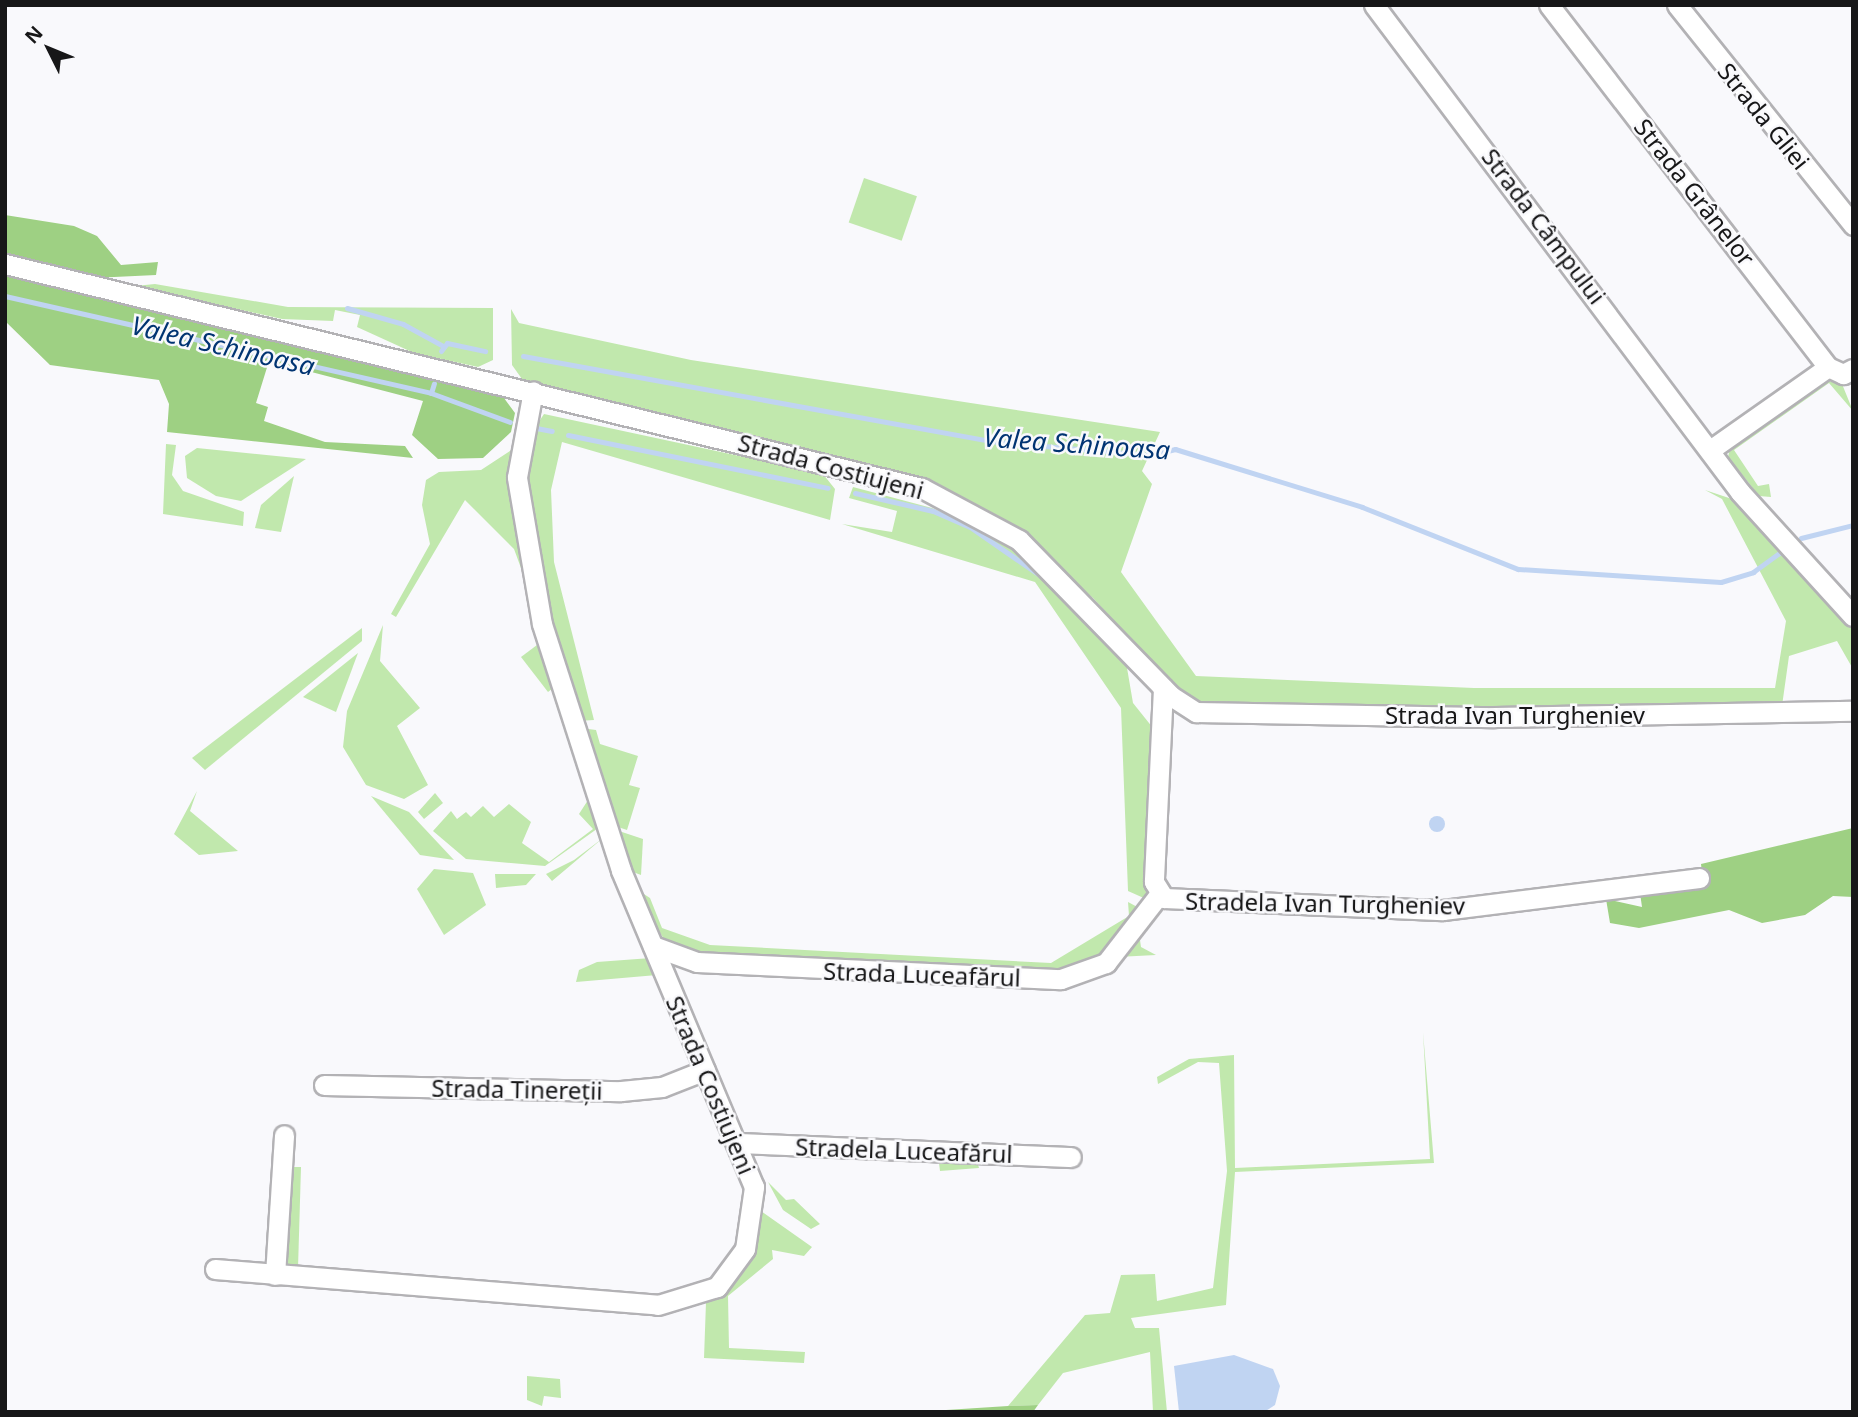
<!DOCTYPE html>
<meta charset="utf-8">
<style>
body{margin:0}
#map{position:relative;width:1858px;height:1417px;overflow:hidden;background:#f9f9fc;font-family:"Noto Sans",sans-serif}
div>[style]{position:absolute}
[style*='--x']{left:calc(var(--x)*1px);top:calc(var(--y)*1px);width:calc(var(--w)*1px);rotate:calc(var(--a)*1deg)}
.green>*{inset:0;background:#c1e8ad;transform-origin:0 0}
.forest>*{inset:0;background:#9ed083}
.water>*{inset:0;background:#c0d4f2}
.round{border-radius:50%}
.stream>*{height:5px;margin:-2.5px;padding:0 2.5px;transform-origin:2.5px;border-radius:2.5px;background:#c0d4f2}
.roads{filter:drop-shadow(2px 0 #b3b2b5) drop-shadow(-2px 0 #b3b2b5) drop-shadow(0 2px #b3b2b5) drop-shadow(0 -2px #b3b2b5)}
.minor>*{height:19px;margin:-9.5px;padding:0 9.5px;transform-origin:9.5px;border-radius:9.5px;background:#fff}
span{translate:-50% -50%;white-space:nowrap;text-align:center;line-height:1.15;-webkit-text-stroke:5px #f9f9fc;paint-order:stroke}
.street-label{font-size:24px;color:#171718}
.water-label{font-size:26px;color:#013472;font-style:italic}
.frame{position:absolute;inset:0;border:7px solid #171718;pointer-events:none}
.north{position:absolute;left:14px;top:14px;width:70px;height:70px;-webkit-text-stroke:5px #f9f9fc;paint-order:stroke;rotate:313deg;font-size:19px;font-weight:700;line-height:28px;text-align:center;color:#171718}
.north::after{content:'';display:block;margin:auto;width:24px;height:32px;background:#171718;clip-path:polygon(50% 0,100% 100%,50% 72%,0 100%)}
</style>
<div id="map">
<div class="green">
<i style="left:864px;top:178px;width:56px;height:47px;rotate:19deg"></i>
<i style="clip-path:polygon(155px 284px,288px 307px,493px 308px,493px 360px,478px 367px,414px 353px,357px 327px,360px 315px,335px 310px,333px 321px,282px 319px,135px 286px)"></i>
<i style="clip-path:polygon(511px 309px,519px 323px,691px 360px,1160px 432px,1142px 471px,1152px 484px,1121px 572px,1196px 676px,1474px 688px,1775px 688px,1786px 621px,1722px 499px,1705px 490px,1735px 500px,1853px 630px,1853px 669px,1837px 641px,1789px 656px,1782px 706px,1220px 710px,1183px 697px,1093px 598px,979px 508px,887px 470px,522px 379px,512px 365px)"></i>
<i style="clip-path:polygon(1822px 380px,1842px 384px,1853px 411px,1829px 383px,1734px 450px,1758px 486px,1769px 484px,1771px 497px,1759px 496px,1728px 457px,1731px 444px)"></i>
<i style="clip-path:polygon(544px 414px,823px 474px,835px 489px,830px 520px,562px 442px,551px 490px,554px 562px,594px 720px,578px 721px,548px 620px,526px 489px,532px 432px)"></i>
<i style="clip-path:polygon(166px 444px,176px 445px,172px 475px,183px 491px,244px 512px,243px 526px,163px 514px)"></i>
<i style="clip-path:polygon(197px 448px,306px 459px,241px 501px,216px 496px,187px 478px,185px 456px)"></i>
<i style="clip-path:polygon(513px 449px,509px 479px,525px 579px,514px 549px,465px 500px,396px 617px,391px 614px,430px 544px,422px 505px,426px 480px,439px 472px,481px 470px)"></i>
<i style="clip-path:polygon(294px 476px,281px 532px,255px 528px,261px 505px)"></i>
<i style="clip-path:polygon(853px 487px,932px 508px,1005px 543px,1126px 662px,1133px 703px,1153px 728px,1146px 899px,1128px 891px,1121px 708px,1035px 582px,842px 524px,892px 532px,897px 511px,849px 498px)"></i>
<i style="clip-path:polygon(383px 625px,380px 661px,420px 708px,397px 726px,428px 785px,404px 799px,366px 785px,343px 747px,347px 711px)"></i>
<i style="clip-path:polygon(362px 628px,362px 641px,205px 770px,192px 758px)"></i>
<i style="clip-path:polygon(541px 642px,557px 685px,548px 692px,521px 657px)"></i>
<i style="clip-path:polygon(358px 653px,336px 712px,303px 697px)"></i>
<i style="clip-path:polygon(581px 728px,596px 730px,600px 744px,638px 756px,629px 785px,640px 788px,627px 830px,609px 824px)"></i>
<i style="clip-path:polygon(197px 791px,190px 811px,238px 851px,199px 855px,174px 834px)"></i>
<i style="clip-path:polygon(435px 793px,443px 803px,424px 819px,418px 812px)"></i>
<i style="clip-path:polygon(371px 796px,409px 812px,454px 860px,420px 855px)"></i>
<i style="clip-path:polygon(590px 797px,601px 826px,545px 866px,466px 859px,433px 831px,451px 811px,457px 819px,466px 812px,471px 817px,483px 806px,494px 817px,509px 804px,531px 822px,522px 843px,549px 862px,593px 829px,579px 814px)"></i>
<i style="clip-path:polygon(610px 828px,643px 839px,641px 875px,633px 872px)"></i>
<i style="clip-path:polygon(603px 838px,552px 881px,546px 874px,574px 860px)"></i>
<i style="clip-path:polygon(434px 869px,473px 873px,486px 905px,444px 935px,417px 889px)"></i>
<i style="clip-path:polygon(495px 874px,536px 874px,526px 885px,496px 888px)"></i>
<i style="clip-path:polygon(633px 887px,650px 898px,662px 928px,710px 945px,1051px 963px,1129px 916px,1128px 902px,1143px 910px,1108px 955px,1073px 973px,707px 960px,665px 941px)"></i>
<i style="clip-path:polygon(1139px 933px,1141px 947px,1156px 955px,1117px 957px)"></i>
<i style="clip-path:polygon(651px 958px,657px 975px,576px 982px,579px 970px,597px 962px)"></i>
<i style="clip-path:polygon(1423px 1032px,1434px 1163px,1235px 1172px,1226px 1305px,1131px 1318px,1135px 1328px,1159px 1328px,1167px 1412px,1153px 1412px,1150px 1352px,1063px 1373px,1038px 1405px,1008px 1406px,1085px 1315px,1110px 1313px,1121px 1275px,1155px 1274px,1157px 1301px,1213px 1288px,1227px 1171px,1219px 1063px,1198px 1062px,1158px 1084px,1157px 1077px,1189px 1059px,1234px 1055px,1235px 1168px,1430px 1159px)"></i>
<i style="clip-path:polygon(859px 1155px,976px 1157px,979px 1168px,940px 1171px,939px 1163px)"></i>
<i style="clip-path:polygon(288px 1167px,301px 1167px,298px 1268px,283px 1266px)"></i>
<i style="clip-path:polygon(768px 1182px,786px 1200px,794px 1199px,820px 1224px,811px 1229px,783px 1210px)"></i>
<i style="clip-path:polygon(758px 1209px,812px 1247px,804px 1256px,772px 1250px,773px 1259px,728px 1296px,729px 1348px,805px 1352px,804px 1363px,704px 1358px,706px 1302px,721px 1292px)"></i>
<i style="clip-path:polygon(527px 1376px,560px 1379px,561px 1398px,544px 1396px,542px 1406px,527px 1400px)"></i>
</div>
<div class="forest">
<i style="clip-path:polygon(5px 215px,74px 226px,97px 236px,121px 265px,158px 262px,156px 275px,93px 278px,5px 256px)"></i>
<i style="clip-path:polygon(5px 273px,501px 394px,515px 413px,511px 432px,483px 458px,438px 459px,412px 435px,423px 401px,269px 361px,256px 403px,268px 407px,264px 421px,325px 442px,405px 446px,413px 458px,167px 432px,169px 404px,159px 380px,50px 365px,5px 321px)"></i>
<i style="clip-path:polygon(1853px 828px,1853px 897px,1833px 896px,1805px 915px,1762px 923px,1729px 910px,1639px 928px,1610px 923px,1606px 899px,1642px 907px,1640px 893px,1703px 882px,1701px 864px)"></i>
<i style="clip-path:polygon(1038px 1405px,1033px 1412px,915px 1412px,1008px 1406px)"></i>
</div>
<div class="water">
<i class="round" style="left:1429px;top:816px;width:16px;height:16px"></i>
<i style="clip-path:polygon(1234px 1355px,1273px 1369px,1280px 1386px,1275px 1405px,1264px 1412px,1179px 1412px,1174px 1366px)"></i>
</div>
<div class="stream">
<i style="--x:5;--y:296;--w:437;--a:12.8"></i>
<i style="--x:431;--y:393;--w:10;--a:-73"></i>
<i style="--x:347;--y:308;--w:58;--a:15.9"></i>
<i style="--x:403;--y:324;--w:46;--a:28.8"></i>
<i style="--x:441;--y:351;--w:10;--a:-53"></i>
<i style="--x:447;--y:343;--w:39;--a:12"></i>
<i style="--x:523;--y:356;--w:483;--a:10.3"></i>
<i style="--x:998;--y:442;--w:154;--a:4.9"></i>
<i style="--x:1151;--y:455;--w:25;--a:-14"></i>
<i style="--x:1175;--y:449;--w:196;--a:17.2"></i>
<i style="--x:1362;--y:507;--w:168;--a:21.7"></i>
<i style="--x:1518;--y:569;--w:203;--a:3.7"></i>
<i style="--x:1721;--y:582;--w:34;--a:-17"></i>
<i style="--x:1753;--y:572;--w:32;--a:-36"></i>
<i style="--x:431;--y:393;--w:84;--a:20.2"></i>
<i style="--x:536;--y:428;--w:16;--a:11"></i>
<i style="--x:568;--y:435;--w:265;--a:11.5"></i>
<i style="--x:855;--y:493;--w:80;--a:13"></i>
<i style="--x:933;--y:511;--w:40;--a:23.4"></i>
<i style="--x:970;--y:527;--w:91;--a:34.7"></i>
<i style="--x:1801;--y:538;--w:54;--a:-14"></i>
</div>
<div class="roads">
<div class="minor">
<i style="--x:1374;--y:5;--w:609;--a:53.07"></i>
<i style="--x:1740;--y:492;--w:168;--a:47.7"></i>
<i style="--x:1549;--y:5;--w:457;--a:52.4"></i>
<i style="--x:1828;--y:367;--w:17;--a:25"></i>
<i style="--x:1843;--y:374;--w:11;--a:-27"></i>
<i style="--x:1677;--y:5;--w:282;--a:51.3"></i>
<i style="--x:5;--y:264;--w:944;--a:13.73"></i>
<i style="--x:922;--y:488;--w:110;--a:28.2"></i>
<i style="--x:1019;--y:540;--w:218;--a:45.7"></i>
<i style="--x:1171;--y:696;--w:30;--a:33"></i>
<i style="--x:1196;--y:712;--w:298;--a:1"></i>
<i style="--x:1494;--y:717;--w:359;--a:-1"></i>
<i style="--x:1710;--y:450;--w:144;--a:-35.1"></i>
<i style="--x:1163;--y:688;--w:194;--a:92.7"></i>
<i style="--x:1154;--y:882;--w:19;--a:58"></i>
<i style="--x:1164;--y:898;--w:279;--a:2.5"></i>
<i style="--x:1443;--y:910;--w:258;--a:-7.1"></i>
<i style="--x:653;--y:946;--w:47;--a:20"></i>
<i style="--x:697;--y:962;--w:364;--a:2.7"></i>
<i style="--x:1061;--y:979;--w:48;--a:-19.6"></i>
<i style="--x:1106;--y:963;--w:85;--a:-52.2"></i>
<i style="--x:324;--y:1085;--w:297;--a:1.2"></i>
<i style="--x:621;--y:1091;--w:41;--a:-5.6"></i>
<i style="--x:662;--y:1087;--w:46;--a:-21.6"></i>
<i style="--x:737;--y:1143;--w:334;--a:2.4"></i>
<i style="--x:215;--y:1269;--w:444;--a:4.6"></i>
<i style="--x:658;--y:1305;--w:62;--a:-17"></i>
<i style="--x:717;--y:1287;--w:47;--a:-53.6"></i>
<i style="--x:745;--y:1249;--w:63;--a:-81.7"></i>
<i style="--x:754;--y:1187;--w:344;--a:-112.8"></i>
<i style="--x:621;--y:870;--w:258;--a:-107.8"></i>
<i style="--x:542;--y:624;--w:149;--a:-99.7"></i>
<i style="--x:517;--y:477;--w:87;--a:-79.5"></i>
<i style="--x:275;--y:1275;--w:140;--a:-86.3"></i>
</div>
</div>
<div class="street-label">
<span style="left:1764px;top:116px;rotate:51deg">Strada Gliei</span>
<span style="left:1695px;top:192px;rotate:52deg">Strada Grânelor</span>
<span style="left:1544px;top:226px;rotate:53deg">Strada Câmpului</span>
<span style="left:831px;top:466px;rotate:15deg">Strada Costiujeni</span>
<span style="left:1515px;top:715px">Strada Ivan Turgheniev</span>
<span style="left:1325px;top:903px;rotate:1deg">Stradela Ivan Turgheniev</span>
<span style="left:922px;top:974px;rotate:2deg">Strada Luceafărul</span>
<span style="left:711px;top:1085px;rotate:67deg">Strada Costiujeni</span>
<span style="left:517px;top:1089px;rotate:1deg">Strada Tinereții</span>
<span style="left:904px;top:1150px;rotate:2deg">Stradela Luceafărul</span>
</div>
<div class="water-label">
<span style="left:223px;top:346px;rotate:13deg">Valea Schinoasa</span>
<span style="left:1077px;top:444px;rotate:4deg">Valea Schinoasa</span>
</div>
<div class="frame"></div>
<div class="north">N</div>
</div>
